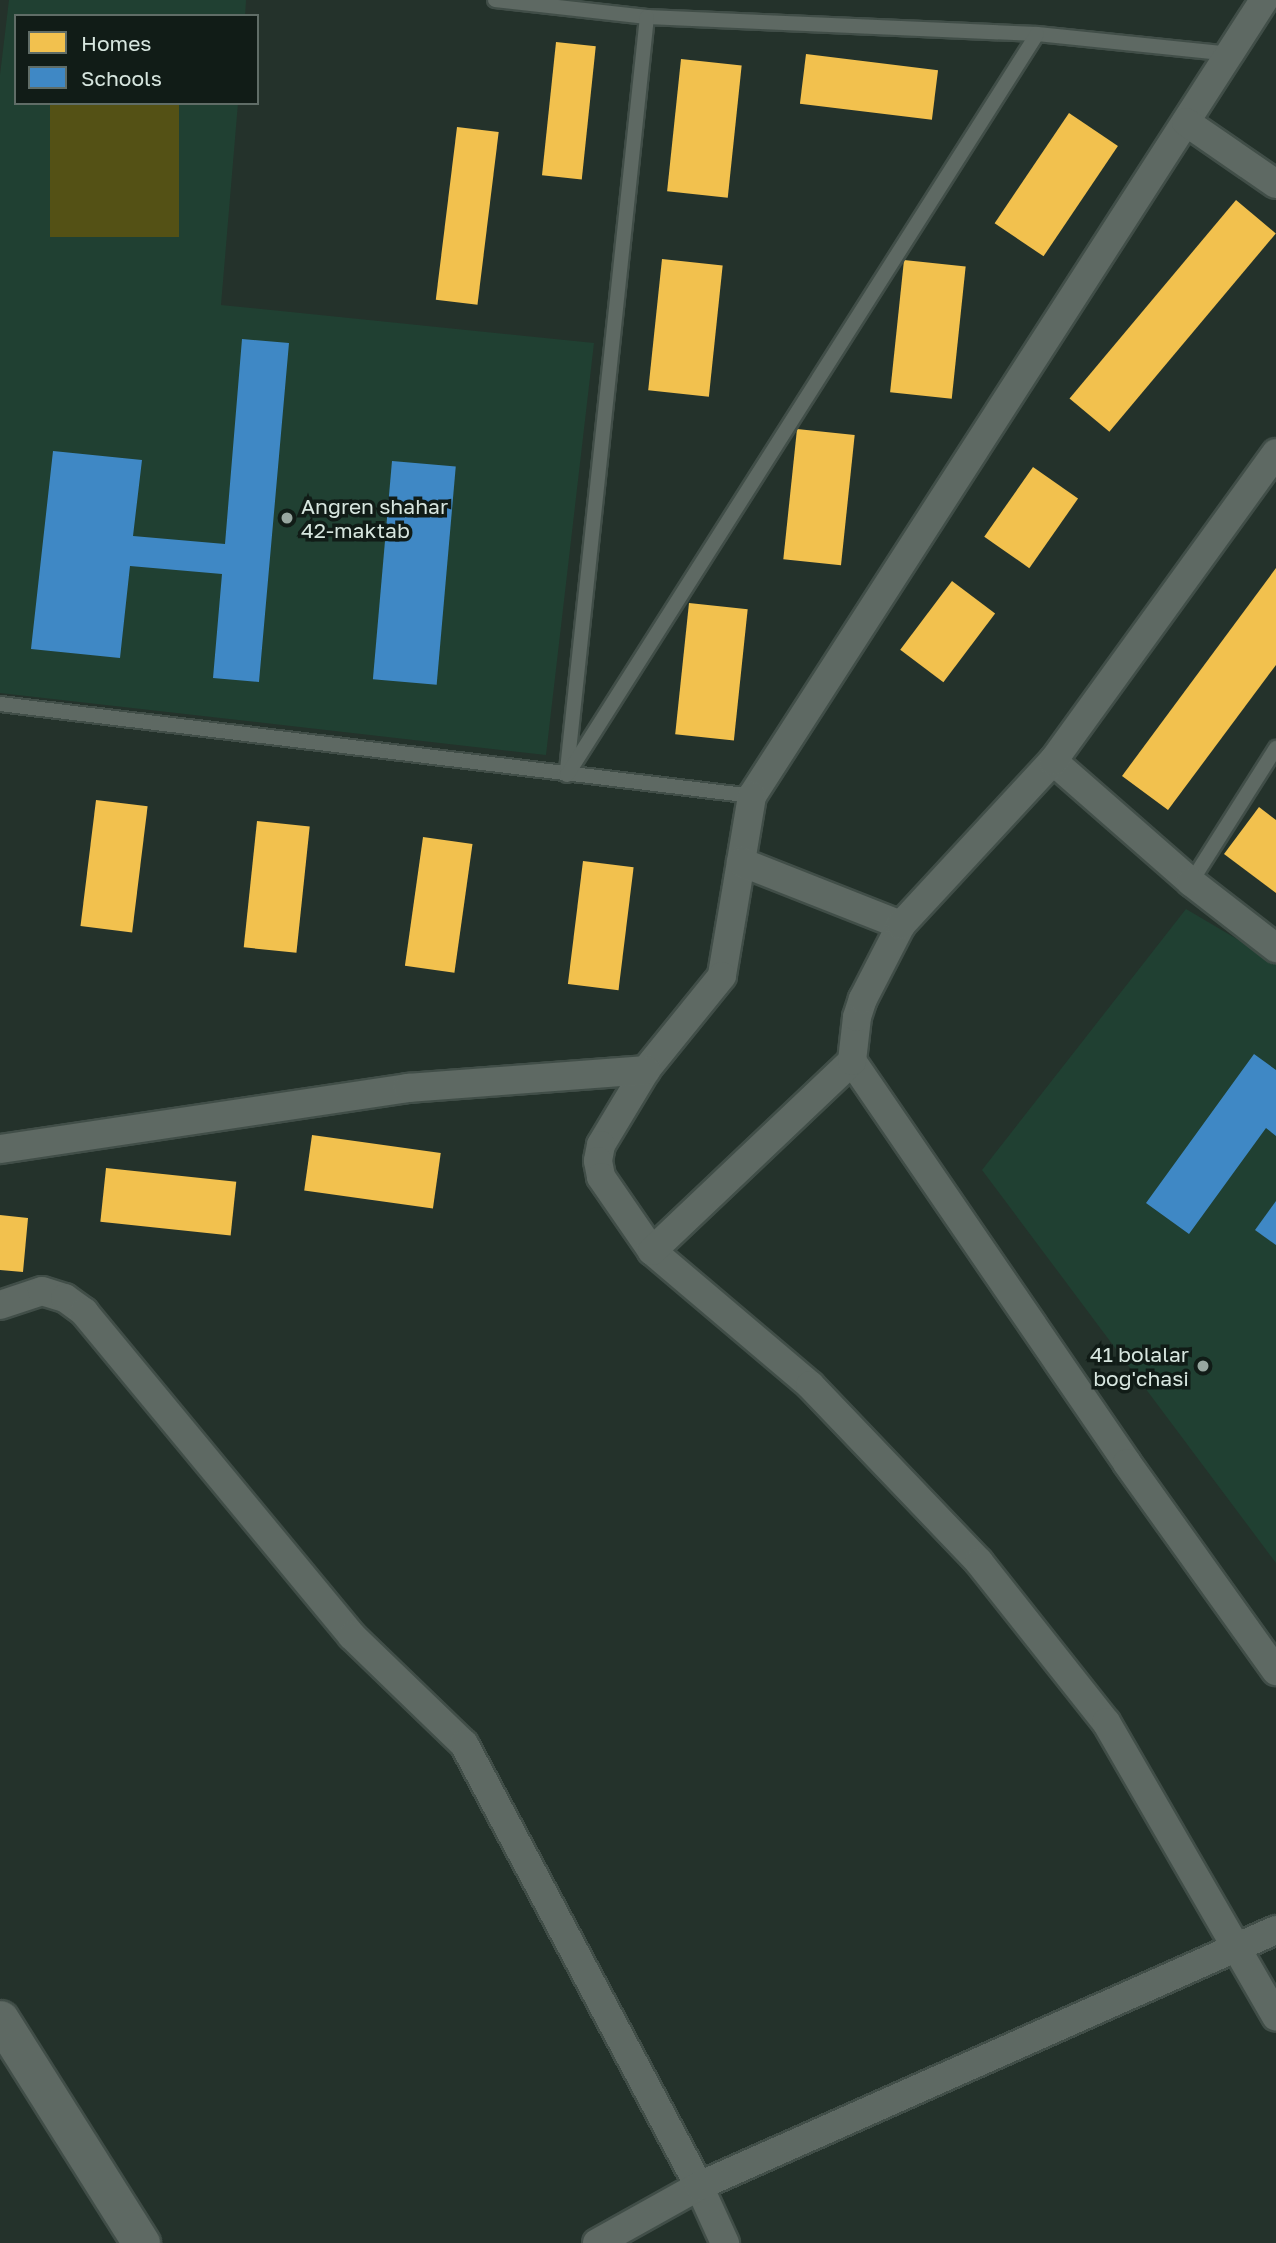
<!DOCTYPE html>
<style>
body{margin:0}
#map{position:relative;width:1276px;height:2243px;overflow:hidden;background:#24322b;font-family:"Golos Text",sans-serif}
div>[style]{position:absolute}
[style*='--x']{left:calc(var(--x)*1px);top:calc(var(--y)*1px);width:calc(var(--w)*1px);rotate:calc(var(--a)*1deg)}
.built>*{inset:0;background:#204032}
.green>*{inset:0;background:#545115;transform-origin:0 0}
.homes>*{inset:0;background:#f2c14e;transform-origin:0 0}
.schools>*{inset:0;background:#3f88c5;transform-origin:0 0}
.roads{filter:drop-shadow(2px 0 #414e48) drop-shadow(-2px 0 #414e48) drop-shadow(0 2px #414e48) drop-shadow(0 -2px #414e48)}
.service>*{height:14px;margin:-7px;padding:0 7px;transform-origin:7px;border-radius:7px;background:#5e6963}
.minor>*{height:28px;margin:-14px;padding:0 14px;transform-origin:14px;border-radius:14px;background:#5e6963}
.tertiary>*{height:37px;margin:-18.5px;padding:0 18.5px;transform-origin:18.5px;border-radius:18.5px;background:#5e6963}
.dots>*{width:19px;height:19px;translate:-50% -50%;box-sizing:border-box;border:4px solid #111c17;border-radius:50%}
span{translate:-50% -50%;white-space:nowrap;text-align:center;line-height:1.15;-webkit-text-stroke:7px #111c17;paint-order:stroke}
.poi-label{font-size:21px;color:#d7e6df}
.left{translate:0 -50%;text-align:left}
.right{translate:-100% -50%;text-align:right}
.legend{position:absolute;left:14px;top:14px;width:245px;height:91px;box-sizing:border-box;background:#111c17;border:2px solid #606d67;margin:0;padding:9px 12px;list-style:none;font-size:21px;color:#d7e6df}
.legend li{display:flex;align-items:center;gap:14px;height:35px}
.legend b{width:35px;border:2px solid #606d67}
</style>
<div id="map">
<div class="built">
<i style="clip-path:polygon(9px 0,246px 0,245px 16px,16px 16px,16px 103px,238px 103px,221px 305px,594px 343px,546px 755px,0 693px,0 75px)"></i>
<i style="clip-path:polygon(1186px 909px,1276px 962px,1276px 1563px,982px 1170px)"></i>
</div>
<div class="green">
<i style="left:50px;top:103px;width:129px;height:134px"></i>
</div>
<div class="homes">
<i style="left:556px;top:42px;width:40px;height:134px;rotate:6deg"></i>
<i style="left:806px;top:54px;width:133px;height:50px;rotate:7deg"></i>
<i style="left:681px;top:59px;width:61px;height:133px;rotate:6deg"></i>
<i style="left:1069px;top:113px;width:59px;height:133px;rotate:34deg"></i>
<i style="left:457px;top:127px;width:42px;height:174px;rotate:7deg"></i>
<i style="left:1236px;top:200px;width:52px;height:259px;rotate:40deg"></i>
<i style="left:662px;top:259px;width:61px;height:132px;rotate:6deg"></i>
<i style="left:904px;top:260px;width:62px;height:133px;rotate:6deg"></i>
<i style="left:797px;top:429px;width:58px;height:131px;rotate:6deg"></i>
<i style="left:1033px;top:467px;width:55px;height:85px;rotate:35deg"></i>
<i style="clip-path:polygon(1276px 568px,1276px 665px,1168px 810px,1122px 776px)"></i>
<i style="left:952px;top:581px;width:54px;height:86px;rotate:37deg"></i>
<i style="left:689px;top:603px;width:59px;height:132px;rotate:6deg"></i>
<i style="left:96px;top:800px;width:52px;height:127px;rotate:7deg"></i>
<i style="clip-path:polygon(1259px 807px,1276px 820px,1276px 893px,1224px 854px)"></i>
<i style="left:257px;top:821px;width:53px;height:127px;rotate:6deg"></i>
<i style="left:423px;top:837px;width:50px;height:130px;rotate:8deg"></i>
<i style="left:583px;top:861px;width:51px;height:124px;rotate:7deg"></i>
<i style="left:312px;top:1135px;width:130px;height:56px;rotate:8deg"></i>
<i style="left:106px;top:1168px;width:131px;height:54px;rotate:6deg"></i>
<i style="clip-path:polygon(0 1215px,28px 1218px,23px 1272px,0 1270px)"></i>
</div>
<div class="schools">
<i style="clip-path:polygon(242px 339px,289px 343px,259px 682px,213px 678px,222px 574px,130px 566px,120px 658px,31px 649px,53px 451px,142px 460px,133px 536px,225px 544px)"></i>
<i style="left:392px;top:461px;width:64px;height:219px;rotate:5deg"></i>
<i style="clip-path:polygon(1254px 1054px,1276px 1070px,1276px 1136px,1266px 1128px,1189px 1234px,1146px 1203px)"></i>
<i style="clip-path:polygon(1276px 1201px,1276px 1245px,1255px 1230px)"></i>
</div>
<div class="roads">
<div class="service">
<i style="--x:495;--y:0;--w:153;--a:6.4"></i>
<i style="--x:647;--y:17;--w:390;--a:2.5"></i>
<i style="--x:1037;--y:34;--w:193;--a:5.9"></i>
<i style="--x:0;--y:704;--w:758;--a:6.97"></i>
<i style="--x:567;--y:770;--w:757;--a:-83.94"></i>
<i style="--x:567;--y:775;--w:877;--a:-57.61"></i>
<i style="--x:1191;--y:882;--w:159;--a:-57.6"></i>
</div>
<div class="minor">
<i style="--x:1264;--y:0;--w:946;--a:122.75"></i>
<i style="--x:752;--y:796;--w:182;--a:99.5"></i>
<i style="--x:722;--y:976;--w:121;--a:129"></i>
<i style="--x:646;--y:1070;--w:87;--a:121"></i>
<i style="--x:601;--y:1145;--w:16;--a:101"></i>
<i style="--x:598;--y:1161;--w:16;--a:79"></i>
<i style="--x:601;--y:1177;--w:90;--a:55.4"></i>
<i style="--x:652;--y:1251;--w:207;--a:40.3"></i>
<i style="--x:810;--y:1385;--w:245;--a:46.3"></i>
<i style="--x:979;--y:1562;--w:204;--a:51.6"></i>
<i style="--x:1106;--y:1722;--w:340;--a:60"></i>
<i style="--x:1186;--y:122;--w:109;--a:34.6"></i>
<i style="--x:1053;--y:761;--w:184;--a:41.2"></i>
<i style="--x:1191;--y:882;--w:108;--a:37.8"></i>
<i style="--x:741;--y:862;--w:172;--a:21.5"></i>
<i style="--x:852;--y:1061;--w:487;--a:55.6"></i>
<i style="--x:1127;--y:1463;--w:256;--a:54.4"></i>
<i style="--x:0;--y:1149;--w:413;--a:-8.5"></i>
<i style="--x:408;--y:1088;--w:239;--a:-4.3"></i>
<i style="--x:652;--y:1251;--w:276;--a:-43.5"></i>
<i style="--x:852;--y:1061;--w:44;--a:-83.5"></i>
<i style="--x:857;--y:1017;--w:19;--a:-72"></i>
<i style="--x:863;--y:999;--w:83;--a:-62.8"></i>
<i style="--x:901;--y:925;--w:224;--a:-47.2"></i>
<i style="--x:1053;--y:761;--w:380;--a:-54.1"></i>
<i style="--x:0;--y:1305;--w:44;--a:-18.4"></i>
<i style="--x:42;--y:1291;--w:24;--a:17"></i>
<i style="--x:65;--y:1298;--w:24;--a:36"></i>
<i style="--x:84;--y:1312;--w:420;--a:50.4"></i>
<i style="--x:352;--y:1636;--w:156;--a:44"></i>
<i style="--x:464;--y:1744;--w:501;--a:62"></i>
<i style="--x:699;--y:2186;--w:63;--a:65.5"></i>
<i style="--x:597;--y:2243;--w:117;--a:-29.2"></i>
<i style="--x:699;--y:2186;--w:631;--a:-23.93"></i>
</div>
<div class="tertiary">
<i style="--x:0;--y:2019;--w:265;--a:57.8"></i>
</div>
</div>
<div class="dots">
<i style="left:287px;top:518px;background:#98a7a0"></i>
<i style="left:1203px;top:1366px;background:#98a7a0"></i>
</div>
<div class="poi-label">
<span class="left" style="left:301px;top:518px">Angren shahar<br>42-maktab</span>
<span class="right" style="left:1189px;top:1366px">41 bolalar<br>bog'chasi</span>
</div>
<ul class="legend">
<li><b style="height:19px;background:#f2c14e"></b>Homes</li>
<li><b style="height:19px;background:#3f88c5"></b>Schools</li>
</ul>
</div>
